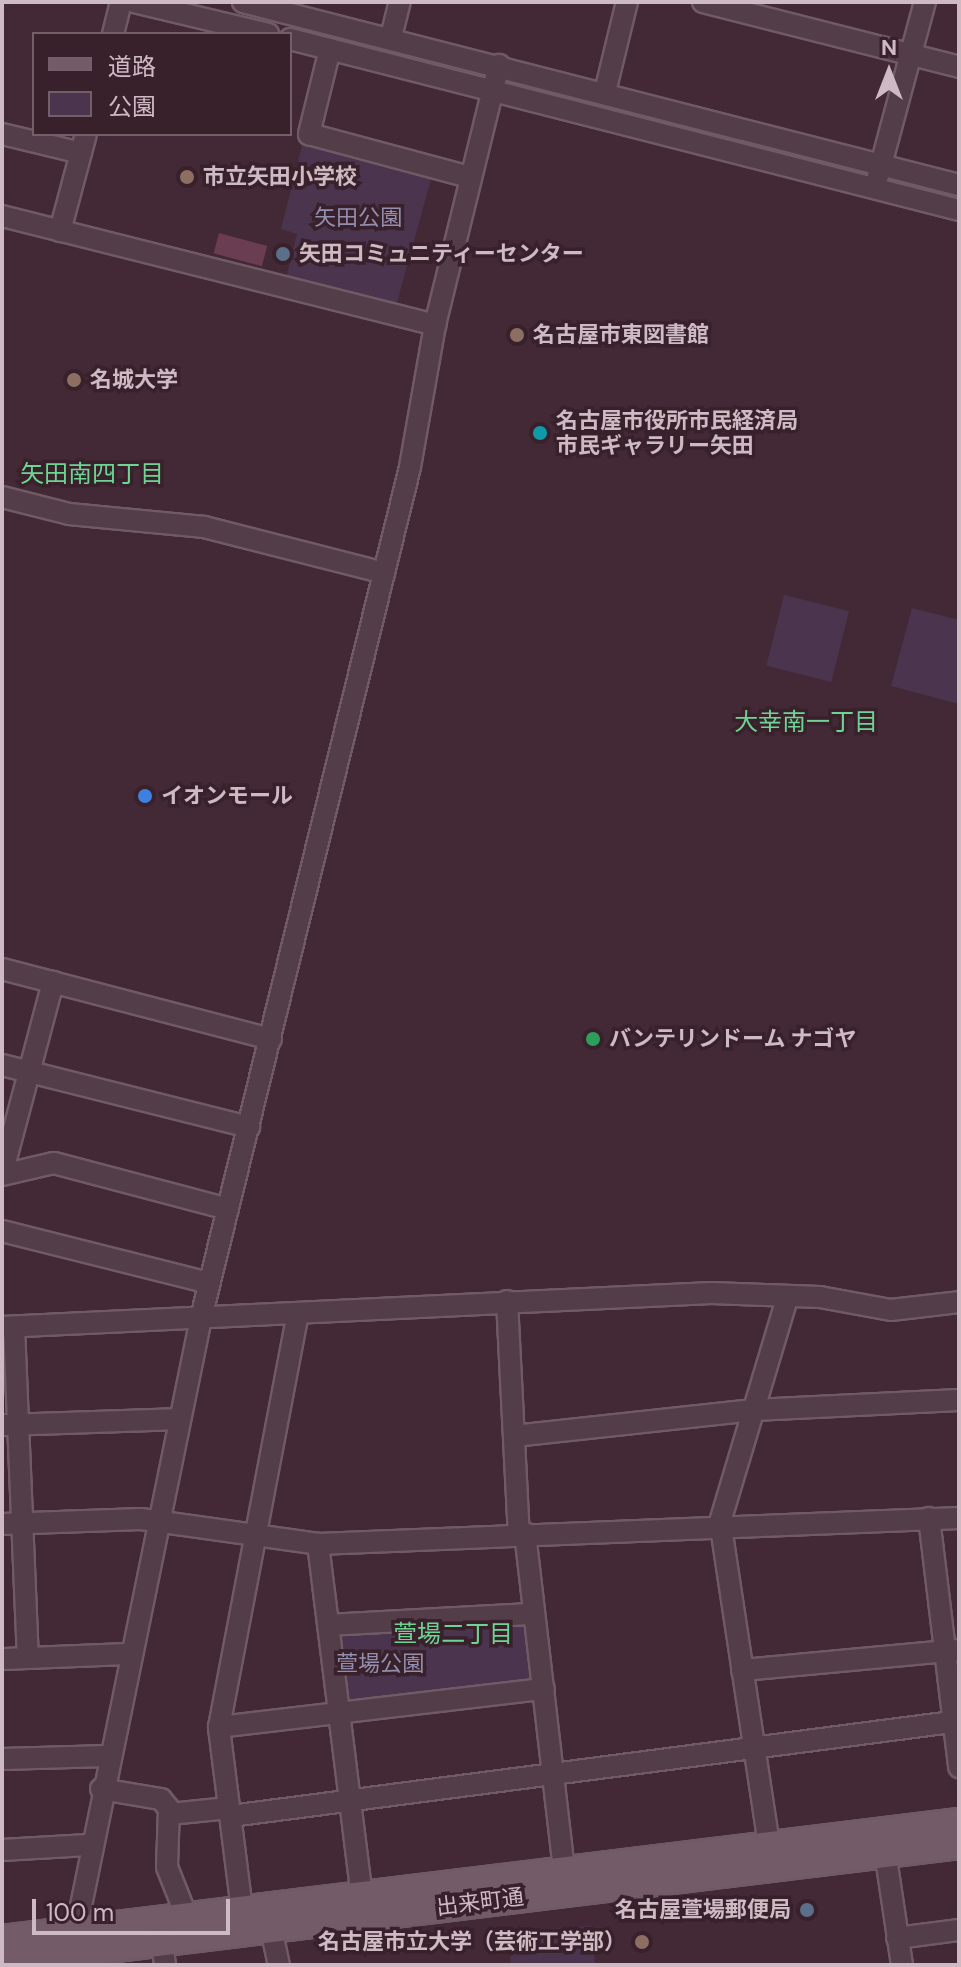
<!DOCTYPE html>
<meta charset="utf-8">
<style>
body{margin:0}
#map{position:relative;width:961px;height:1967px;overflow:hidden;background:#432936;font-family:"DM Sans","Noto Sans JP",sans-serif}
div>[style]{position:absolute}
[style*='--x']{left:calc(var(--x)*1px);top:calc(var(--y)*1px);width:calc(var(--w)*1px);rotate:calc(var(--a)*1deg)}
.green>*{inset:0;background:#4a344e;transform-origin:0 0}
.water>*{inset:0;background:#6a3d52;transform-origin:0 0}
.roads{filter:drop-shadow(2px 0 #705b65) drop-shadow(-2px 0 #705b65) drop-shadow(0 2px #705b65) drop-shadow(0 -2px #705b65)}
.minor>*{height:20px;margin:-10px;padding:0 10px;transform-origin:10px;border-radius:10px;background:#533d48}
.major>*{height:26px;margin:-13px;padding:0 13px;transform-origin:13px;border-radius:13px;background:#735b67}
.dots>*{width:22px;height:22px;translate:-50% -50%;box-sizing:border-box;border:4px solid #39212c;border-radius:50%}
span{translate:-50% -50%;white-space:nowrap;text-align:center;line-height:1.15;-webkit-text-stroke:7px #39212c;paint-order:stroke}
.poi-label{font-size:22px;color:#cdbac3;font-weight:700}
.left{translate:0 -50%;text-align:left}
.right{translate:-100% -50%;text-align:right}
.park-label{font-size:22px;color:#948eb1}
.street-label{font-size:22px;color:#cdbac3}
.neighbourhood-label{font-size:24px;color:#6ed494}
.frame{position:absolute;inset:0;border:4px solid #cdbac3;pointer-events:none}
.legend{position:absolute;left:32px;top:32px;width:260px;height:104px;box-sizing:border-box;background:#39212c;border:2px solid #745e68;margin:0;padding:10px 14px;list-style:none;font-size:24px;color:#cdbac3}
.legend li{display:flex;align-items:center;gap:16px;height:40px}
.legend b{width:40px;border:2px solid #745e68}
.north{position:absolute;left:849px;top:32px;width:80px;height:80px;-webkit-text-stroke:6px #39212c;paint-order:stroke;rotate:0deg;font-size:22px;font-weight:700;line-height:32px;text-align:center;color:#cdbac3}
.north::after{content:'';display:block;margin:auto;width:28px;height:36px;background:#cdbac3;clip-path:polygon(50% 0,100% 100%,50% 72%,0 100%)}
.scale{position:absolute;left:32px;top:1899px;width:198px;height:36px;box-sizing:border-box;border:4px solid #cdbac3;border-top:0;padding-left:10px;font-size:24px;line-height:28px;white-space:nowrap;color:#cdbac3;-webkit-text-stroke:6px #39212c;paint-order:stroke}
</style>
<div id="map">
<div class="green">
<i style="clip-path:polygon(304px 138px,433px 172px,396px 306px,286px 278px,297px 234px,281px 229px)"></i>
<i style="left:784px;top:595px;width:67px;height:73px;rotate:14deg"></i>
<i style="clip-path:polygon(912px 608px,959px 620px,959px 704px,891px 686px)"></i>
<i style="clip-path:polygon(530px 1623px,535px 1683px,347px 1705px,338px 1629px)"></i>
<i style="clip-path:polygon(592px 1926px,595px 1965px,511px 1965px,508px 1932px)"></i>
</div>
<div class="water">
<i style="left:219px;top:233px;width:50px;height:21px;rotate:15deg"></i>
</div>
<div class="roads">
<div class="minor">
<i style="--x:134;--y:2;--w:138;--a:13.4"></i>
<i style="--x:243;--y:2;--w:739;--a:14.34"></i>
<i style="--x:703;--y:2;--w:264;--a:14.2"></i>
<i style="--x:113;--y:34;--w:33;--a:-76"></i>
<i style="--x:391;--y:37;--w:36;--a:-76"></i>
<i style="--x:290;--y:39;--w:691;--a:14.34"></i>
<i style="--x:330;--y:49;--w:88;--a:103.9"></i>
<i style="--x:309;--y:134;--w:167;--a:15"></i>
<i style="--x:605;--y:92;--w:93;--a:-76.3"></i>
<i style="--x:2;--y:134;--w:81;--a:13.5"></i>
<i style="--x:878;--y:176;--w:180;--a:-74.9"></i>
<i style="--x:2;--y:216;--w:447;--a:14.1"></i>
<i style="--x:60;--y:231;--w:100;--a:-75"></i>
<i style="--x:2;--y:497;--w:69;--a:14.2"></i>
<i style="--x:69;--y:514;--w:136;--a:5.5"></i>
<i style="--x:204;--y:527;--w:186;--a:14.3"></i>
<i style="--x:2;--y:969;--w:278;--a:14.6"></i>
<i style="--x:2;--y:1065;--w:255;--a:14.1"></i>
<i style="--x:2;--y:1174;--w:199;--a:-75.1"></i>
<i style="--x:2;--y:1175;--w:53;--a:-13"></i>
<i style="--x:54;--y:1163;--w:180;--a:14.8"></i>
<i style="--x:2;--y:1231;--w:213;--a:14.1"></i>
<i style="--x:507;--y:1301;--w:233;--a:87.1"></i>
<i style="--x:2;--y:1327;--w:710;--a:-2.75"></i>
<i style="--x:711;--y:1293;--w:109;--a:2.1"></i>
<i style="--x:820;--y:1297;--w:72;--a:10.4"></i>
<i style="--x:891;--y:1310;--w:68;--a:-6.7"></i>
<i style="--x:14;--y:1327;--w:331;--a:87.6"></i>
<i style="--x:2;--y:1425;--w:177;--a:-1.9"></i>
<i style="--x:514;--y:1436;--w:241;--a:-6.2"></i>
<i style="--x:754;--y:1410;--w:205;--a:-2.8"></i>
<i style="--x:929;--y:1518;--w:251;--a:83.1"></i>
<i style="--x:2;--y:1524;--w:139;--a:-2.1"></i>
<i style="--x:141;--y:1519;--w:179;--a:8"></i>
<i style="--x:318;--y:1544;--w:642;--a:-2.32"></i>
<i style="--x:525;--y:1533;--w:338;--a:83.4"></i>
<i style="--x:318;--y:1544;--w:355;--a:82.9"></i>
<i style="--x:328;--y:1625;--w:206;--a:-3.1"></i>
<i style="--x:2;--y:1659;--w:127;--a:-2.3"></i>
<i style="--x:742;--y:1670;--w:218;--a:-5.3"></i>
<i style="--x:219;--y:1727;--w:327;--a:-6.7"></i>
<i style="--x:2;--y:1759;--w:105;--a:-1.6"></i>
<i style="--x:101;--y:1789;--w:61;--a:9.5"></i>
<i style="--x:161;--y:1799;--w:13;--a:51"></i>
<i style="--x:169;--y:1809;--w:58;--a:92"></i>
<i style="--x:167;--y:1867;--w:52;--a:68.4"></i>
<i style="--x:170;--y:1814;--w:59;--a:-5.8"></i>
<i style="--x:231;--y:1816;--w:734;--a:-7.43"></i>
<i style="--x:2;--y:1850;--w:86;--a:-3.3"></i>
<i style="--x:771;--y:1858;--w:340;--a:-98.6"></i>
<i style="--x:720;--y:1522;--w:236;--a:-73.3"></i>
<i style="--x:886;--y:1858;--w:108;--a:81.5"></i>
<i style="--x:242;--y:1910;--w:184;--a:-97.2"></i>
<i style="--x:219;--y:1727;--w:421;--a:-79.2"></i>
<i style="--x:271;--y:1928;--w:38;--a:78"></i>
<i style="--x:897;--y:1938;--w:63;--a:-7.4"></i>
<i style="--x:162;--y:1941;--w:24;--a:83"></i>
<i style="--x:73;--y:1945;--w:640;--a:-78.46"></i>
<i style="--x:201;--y:1318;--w:876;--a:-76.2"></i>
<i style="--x:410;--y:467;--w:144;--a:-80"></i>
<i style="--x:435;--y:325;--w:268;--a:-76.2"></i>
</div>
<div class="major">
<i style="--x:2;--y:1939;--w:964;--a:-6.97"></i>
<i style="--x:2;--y:1962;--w:964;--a:-6.97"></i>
</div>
</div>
<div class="dots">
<i style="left:187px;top:177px;background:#8d6e63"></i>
<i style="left:283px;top:254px;background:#5c6f8a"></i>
<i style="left:517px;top:335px;background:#8d6e63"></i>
<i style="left:74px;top:380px;background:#8d6e63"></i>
<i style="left:540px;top:433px;background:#0f9aa8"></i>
<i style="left:145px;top:796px;background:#3f7fe0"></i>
<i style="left:593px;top:1039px;background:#2e9e5b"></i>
<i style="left:807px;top:1910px;background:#5c6f8a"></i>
<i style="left:642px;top:1942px;background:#8d6e63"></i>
</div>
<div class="poi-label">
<span class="left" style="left:203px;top:177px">市立矢田小学校</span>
<span class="left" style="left:299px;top:254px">矢田コミュニティーセンター</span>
<span class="left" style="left:533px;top:335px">名古屋市東図書館</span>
<span class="left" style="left:90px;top:380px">名城大学</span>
<span class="left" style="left:556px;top:433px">名古屋市役所市民経済局<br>市民ギャラリー矢田</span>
<span class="left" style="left:161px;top:796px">イオンモール</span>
<span class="left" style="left:609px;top:1039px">バンテリンドーム ナゴヤ</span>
<span class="right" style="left:791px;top:1910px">名古屋萱場郵便局</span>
<span class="right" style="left:626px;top:1942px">名古屋市立大学（芸術工学部）</span>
</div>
<div class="park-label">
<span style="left:358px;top:218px">矢田公園</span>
<span style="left:380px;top:1664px">萱場公園</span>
</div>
<div class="street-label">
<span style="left:480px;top:1902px;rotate:-7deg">出来町通</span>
</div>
<div class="neighbourhood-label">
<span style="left:92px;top:474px">矢田南四丁目</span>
<span style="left:806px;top:722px">大幸南一丁目</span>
<span style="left:453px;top:1634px">萱場二丁目</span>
</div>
<div class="frame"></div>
<ul class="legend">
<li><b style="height:10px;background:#735b67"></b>道路</li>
<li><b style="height:22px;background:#4a344e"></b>公園</li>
</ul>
<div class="north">N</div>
<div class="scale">100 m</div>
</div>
